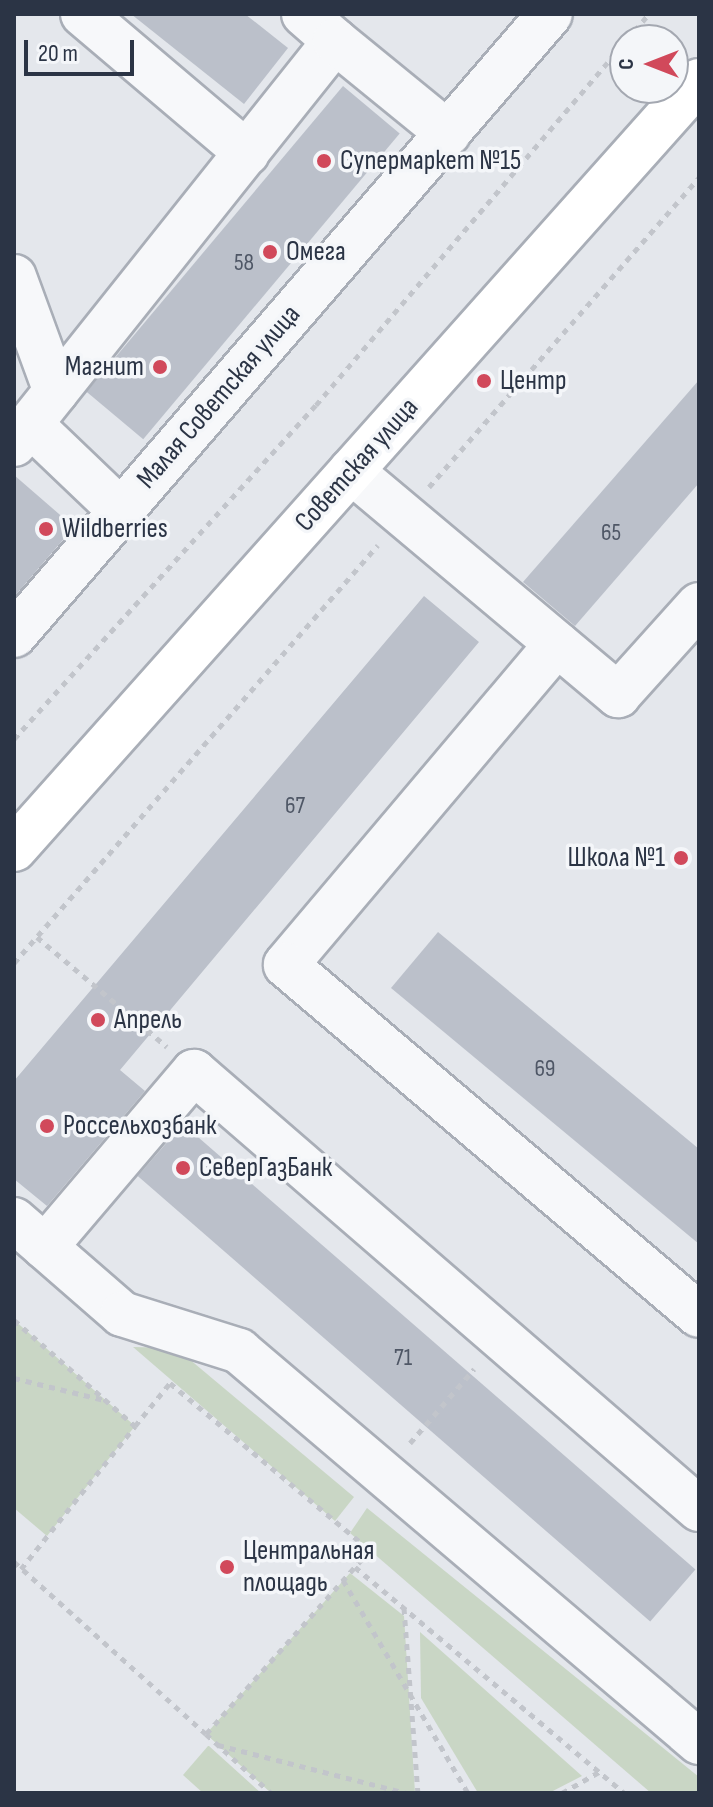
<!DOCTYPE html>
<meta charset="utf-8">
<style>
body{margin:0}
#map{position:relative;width:713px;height:1807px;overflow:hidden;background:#e4e7ec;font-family:"Sofia Sans Condensed",sans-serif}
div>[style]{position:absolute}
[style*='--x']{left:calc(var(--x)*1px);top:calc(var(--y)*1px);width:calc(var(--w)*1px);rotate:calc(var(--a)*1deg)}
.green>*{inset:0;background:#c9d6c5}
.building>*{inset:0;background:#bbc0ca;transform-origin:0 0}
.path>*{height:5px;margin-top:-2.5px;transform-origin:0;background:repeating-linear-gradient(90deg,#c2c5cb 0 6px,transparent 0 12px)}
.roads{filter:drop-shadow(2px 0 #a9aeb7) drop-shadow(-2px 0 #a9aeb7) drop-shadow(0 2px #a9aeb7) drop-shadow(0 -2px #a9aeb7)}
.minor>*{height:44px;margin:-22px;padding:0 22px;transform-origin:22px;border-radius:22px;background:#f7f8fa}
.major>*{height:44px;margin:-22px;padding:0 22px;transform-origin:22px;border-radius:22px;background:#fff}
.dots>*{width:22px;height:22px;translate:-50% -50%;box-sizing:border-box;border:4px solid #f4f6f9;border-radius:50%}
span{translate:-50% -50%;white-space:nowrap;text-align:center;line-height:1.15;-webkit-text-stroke:7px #f4f6f9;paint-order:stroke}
.number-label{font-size:24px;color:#4f5766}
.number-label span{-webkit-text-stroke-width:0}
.poi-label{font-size:28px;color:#2b3445}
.left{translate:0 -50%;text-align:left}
.right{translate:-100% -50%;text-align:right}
.street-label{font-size:28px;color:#2b3445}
.frame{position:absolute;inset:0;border:16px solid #2b3445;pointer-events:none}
.north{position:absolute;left:609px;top:24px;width:80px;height:80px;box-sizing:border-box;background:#f4f6f9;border:2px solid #a4a8b1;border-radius:50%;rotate:270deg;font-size:22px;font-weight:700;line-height:32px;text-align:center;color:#2b3445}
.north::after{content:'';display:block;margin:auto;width:28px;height:36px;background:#d1495b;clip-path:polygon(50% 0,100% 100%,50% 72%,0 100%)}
.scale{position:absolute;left:24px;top:40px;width:110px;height:36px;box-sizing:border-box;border:4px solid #2b3445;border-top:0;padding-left:10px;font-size:24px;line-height:28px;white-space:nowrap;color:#2b3445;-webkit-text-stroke:6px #f4f6f9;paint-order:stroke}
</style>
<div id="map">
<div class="green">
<i style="clip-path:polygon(14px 1320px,135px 1426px,47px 1536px,14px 1508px)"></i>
<i style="clip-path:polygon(133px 1347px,176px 1348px,354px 1497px,335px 1521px)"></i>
<i style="clip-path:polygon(367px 1508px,699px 1777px,699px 1793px,651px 1793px,350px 1533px)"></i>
<i style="clip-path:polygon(350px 1573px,404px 1616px,415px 1793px,271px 1793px,206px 1734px)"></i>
<i style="clip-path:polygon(420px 1632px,582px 1776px,549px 1793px,478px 1793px,421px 1698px)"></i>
<i style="clip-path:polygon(208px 1746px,209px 1746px,261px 1793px,203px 1793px,183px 1775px)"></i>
</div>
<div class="building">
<i style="clip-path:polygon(131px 14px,245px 14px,288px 48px,244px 104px)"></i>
<i style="left:343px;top:86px;width:74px;height:399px;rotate:40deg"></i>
<i style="clip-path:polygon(699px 380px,699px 483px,575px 626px,523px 582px)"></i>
<i style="clip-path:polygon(14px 475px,74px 527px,14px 597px)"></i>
<i style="clip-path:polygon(424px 596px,479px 642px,120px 1070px,145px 1091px,47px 1206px,14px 1179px,14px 1081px)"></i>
<i style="clip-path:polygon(438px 932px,699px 1149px,699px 1244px,391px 988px)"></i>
<i style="left:183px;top:1124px;width:679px;height:69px;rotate:41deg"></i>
</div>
<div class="path">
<i style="--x:627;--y:40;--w:34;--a:-50"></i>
<i style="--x:429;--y:487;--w:411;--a:-48.9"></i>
<i style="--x:14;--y:739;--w:450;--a:-47.9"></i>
<i style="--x:316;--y:405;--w:477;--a:-49.6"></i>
<i style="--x:37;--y:937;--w:170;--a:40.2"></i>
<i style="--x:14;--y:963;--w:554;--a:-48.95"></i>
<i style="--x:14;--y:1320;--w:161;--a:41.2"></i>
<i style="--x:135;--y:1426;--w:55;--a:-50.9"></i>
<i style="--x:170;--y:1383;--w:261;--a:39.9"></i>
<i style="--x:370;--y:1550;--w:246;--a:131.7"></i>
<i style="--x:206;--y:1734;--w:258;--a:-138.1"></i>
<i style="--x:14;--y:1378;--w:93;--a:13.7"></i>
<i style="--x:410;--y:1443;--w:98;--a:-49.1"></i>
<i style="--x:355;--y:1567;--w:351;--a:40"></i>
<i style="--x:21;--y:1569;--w:183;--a:-51.4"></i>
<i style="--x:343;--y:1580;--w:247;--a:59.6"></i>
<i style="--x:404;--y:1608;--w:186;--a:85.7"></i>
<i style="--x:206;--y:1734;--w:88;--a:42.2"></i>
<i style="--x:218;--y:1745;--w:194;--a:14.3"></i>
<i style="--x:562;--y:1793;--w:43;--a:-29.6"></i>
</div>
<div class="roads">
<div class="minor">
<i style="--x:83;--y:14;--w:215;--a:40.3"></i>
<i style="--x:304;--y:14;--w:41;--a:41.1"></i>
<i style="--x:14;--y:277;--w:122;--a:69.9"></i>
<i style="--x:30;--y:424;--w:126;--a:43.7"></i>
<i style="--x:14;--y:444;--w:515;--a:-51.46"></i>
<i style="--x:335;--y:41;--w:146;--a:39.2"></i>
<i style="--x:351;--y:471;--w:349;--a:40"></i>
<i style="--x:618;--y:695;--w:121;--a:-48"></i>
<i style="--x:14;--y:635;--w:820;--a:-49.2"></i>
<i style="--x:557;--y:644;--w:420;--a:130.2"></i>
<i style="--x:286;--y:965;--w:541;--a:40.28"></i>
<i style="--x:14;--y:1220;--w:143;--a:41"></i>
<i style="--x:122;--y:1314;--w:123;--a:17.5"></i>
<i style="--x:239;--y:1351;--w:604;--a:40.36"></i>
<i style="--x:45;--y:1247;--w:230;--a:-49.6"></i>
<i style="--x:194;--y:1072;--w:668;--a:40.87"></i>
</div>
<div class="major">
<i style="--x:14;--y:849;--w:1029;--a:-48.27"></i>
</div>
</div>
<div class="dots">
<i style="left:324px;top:161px;background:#d1495b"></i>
<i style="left:270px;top:252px;background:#d1495b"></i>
<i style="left:160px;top:367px;background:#d1495b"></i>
<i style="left:484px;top:381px;background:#d1495b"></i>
<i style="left:46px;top:529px;background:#d1495b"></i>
<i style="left:681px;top:858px;background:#d1495b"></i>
<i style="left:98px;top:1020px;background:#d1495b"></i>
<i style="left:47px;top:1126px;background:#d1495b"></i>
<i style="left:183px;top:1168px;background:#d1495b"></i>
<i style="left:227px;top:1567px;background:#d1495b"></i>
</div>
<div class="number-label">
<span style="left:244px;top:263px">58</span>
<span style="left:611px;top:533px">65</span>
<span style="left:295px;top:806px">67</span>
<span style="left:545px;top:1069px">69</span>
<span style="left:403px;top:1358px">71</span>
</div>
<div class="poi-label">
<span class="left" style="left:340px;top:161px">Супермаркет №15</span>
<span class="left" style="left:286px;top:252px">Омега</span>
<span class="right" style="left:144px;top:367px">Магнит</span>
<span class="left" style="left:500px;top:381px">Центр</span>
<span class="left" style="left:62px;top:529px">Wildberries</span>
<span class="right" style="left:665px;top:858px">Школа №1</span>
<span class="left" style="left:114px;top:1020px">Апрель</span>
<span class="left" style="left:63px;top:1126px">Россельхозбанк</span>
<span class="left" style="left:199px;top:1168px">СеверГазБанк</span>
<span class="left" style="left:243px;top:1567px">Центральная<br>площадь</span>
</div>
<div class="street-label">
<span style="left:219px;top:397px;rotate:-49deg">Малая Советская улица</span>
<span style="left:357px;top:465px;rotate:-48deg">Советская улица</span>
</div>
<div class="frame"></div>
<div class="north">С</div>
<div class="scale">20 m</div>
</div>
